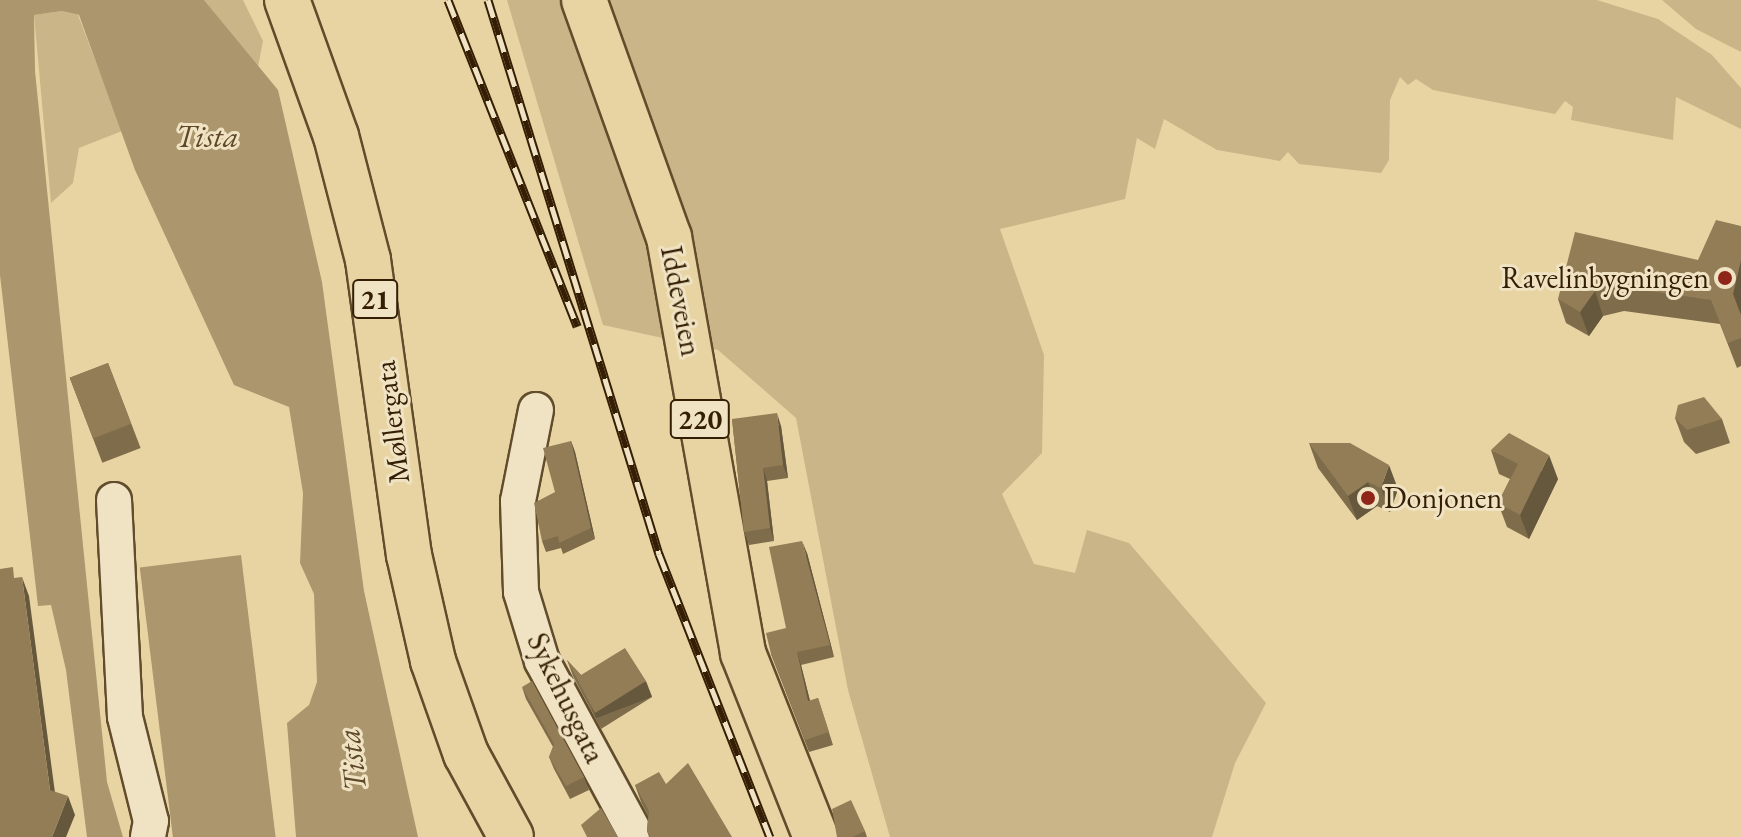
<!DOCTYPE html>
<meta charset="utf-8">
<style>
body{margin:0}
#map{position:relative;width:1741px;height:837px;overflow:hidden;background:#e8d4a3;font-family:"EB Garamond",serif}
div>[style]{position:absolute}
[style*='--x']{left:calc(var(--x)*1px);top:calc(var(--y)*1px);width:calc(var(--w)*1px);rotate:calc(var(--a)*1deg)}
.green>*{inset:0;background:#c9b588}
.water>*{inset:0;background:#ab966d;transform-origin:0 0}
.roads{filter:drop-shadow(2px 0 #614c2c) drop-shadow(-2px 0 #614c2c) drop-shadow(0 2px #614c2c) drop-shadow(0 -2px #614c2c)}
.minor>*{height:34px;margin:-17px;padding:0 17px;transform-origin:17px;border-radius:17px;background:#f0e3c3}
.major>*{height:44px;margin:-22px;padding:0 22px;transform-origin:22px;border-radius:22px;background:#e8d4a3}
.rail>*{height:9px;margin-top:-4.5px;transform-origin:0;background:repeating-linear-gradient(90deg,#f0e3c3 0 18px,#341e04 0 36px);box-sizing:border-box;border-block:2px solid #341e04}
.wall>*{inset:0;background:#7e6c4b;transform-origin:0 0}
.shaded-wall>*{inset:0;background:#66583d;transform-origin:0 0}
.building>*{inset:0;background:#927d57;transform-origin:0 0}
.dots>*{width:22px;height:22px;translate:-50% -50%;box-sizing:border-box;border:4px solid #f0e3c3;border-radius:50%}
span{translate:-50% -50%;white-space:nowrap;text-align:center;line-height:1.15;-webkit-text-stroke:6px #f0e3c3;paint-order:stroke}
.shield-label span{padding:2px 6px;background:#f0e3c3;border:2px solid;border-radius:6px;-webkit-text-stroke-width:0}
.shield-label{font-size:28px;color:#341e04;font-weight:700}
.poi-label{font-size:30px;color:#341e04}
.right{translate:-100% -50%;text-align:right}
.left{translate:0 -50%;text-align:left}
.street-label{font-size:30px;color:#341e04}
.water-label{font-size:32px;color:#5e4829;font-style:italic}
</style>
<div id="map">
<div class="green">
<i style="clip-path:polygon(204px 0,243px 0,263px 41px,258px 67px)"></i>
<i style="clip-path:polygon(507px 0,1597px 0,1658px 19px,1712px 55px,1741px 88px,1741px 129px,1676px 97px,1673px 140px,1571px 120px,1573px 107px,1565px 101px,1555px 114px,1433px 90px,1416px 79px,1408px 85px,1400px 77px,1390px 100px,1389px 160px,1381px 173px,1299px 164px,1288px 152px,1280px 161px,1217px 150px,1164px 119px,1155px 149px,1137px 138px,1125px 199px,1000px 229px,1044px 355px,1042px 453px,1002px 494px,1034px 564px,1075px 573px,1087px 530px,1129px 543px,1266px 703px,1235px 763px,1212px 837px,890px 837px,848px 690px,796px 418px,718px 350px,603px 325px)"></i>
<i style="clip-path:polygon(1662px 0,1741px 0,1741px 52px,1696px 29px)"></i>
<i style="clip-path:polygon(62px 11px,78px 15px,122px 131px,79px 148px,73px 183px,51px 203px,34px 15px)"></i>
</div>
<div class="water">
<i style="clip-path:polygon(0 0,204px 0,278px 90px,322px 282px,364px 591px,418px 837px,296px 837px,287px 723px,309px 705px,317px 682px,314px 594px,300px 563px,303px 493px,289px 407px,234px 385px,135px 170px,79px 15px,62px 11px,34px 15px,35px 71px,107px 782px,123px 837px,87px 837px,66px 670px,51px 605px,38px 606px,0 275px)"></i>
<i style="left:241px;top:555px;width:284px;height:102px;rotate:83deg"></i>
</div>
<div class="roads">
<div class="minor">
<i style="--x:536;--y:410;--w:93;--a:101.2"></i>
<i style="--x:518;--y:501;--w:91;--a:88.1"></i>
<i style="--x:521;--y:592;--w:72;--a:73.1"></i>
<i style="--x:542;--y:661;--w:200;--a:61.6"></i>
<i style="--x:114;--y:500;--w:217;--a:87.1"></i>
<i style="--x:125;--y:717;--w:107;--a:76"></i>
<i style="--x:151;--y:821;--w:16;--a:101"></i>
</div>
<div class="major">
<i style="--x:287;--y:0;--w:145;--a:70.2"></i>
<i style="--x:336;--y:136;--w:128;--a:75.5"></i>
<i style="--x:368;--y:260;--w:298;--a:82.1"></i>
<i style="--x:409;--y:555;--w:109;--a:77.2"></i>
<i style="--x:433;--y:661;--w:99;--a:70.5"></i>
<i style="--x:466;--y:754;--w:94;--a:61.5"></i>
<i style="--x:584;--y:0;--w:252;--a:70.3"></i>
<i style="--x:669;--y:237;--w:423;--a:79.9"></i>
<i style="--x:743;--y:653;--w:198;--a:68.4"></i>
</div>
</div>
<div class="rail">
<i style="--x:448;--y:0;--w:351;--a:68.4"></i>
<i style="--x:488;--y:0;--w:580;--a:72.85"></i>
<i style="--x:659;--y:554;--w:304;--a:68.6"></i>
</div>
<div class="wall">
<i style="clip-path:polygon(1741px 226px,1741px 366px,1737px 368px,1720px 324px,1624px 311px,1603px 316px,1589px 336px,1566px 323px,1558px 299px,1698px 260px)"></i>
<i style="left:108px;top:363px;width:91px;height:41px;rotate:69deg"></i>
<i style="clip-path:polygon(1675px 418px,1722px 419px,1730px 443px,1696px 454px,1684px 442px)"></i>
<i style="clip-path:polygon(732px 419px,781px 426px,788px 478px,767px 481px,774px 541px,749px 545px,744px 532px)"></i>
<i style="clip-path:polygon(571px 441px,575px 452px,595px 539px,563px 554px,561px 548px,546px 552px,542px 541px)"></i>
<i style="clip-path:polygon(1309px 443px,1398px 489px,1390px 512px,1377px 506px,1357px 520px,1318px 468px)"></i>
<i style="clip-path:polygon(1491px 450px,1558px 479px,1529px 539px,1507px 527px,1498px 503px,1510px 479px,1499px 474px)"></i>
<i style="clip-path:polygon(807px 553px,834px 657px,801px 665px,810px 701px,818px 698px,833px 745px,809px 752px,771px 654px,786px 628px)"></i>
<i style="clip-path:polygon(567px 660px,581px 675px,652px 697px,601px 729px,573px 676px)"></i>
<i style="clip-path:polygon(522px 687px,584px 777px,589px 790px,570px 799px,554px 769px,549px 757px,553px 747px,526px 699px)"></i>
<i style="clip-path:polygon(666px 784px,732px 837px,649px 837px,647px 831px,648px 816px,641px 802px,635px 785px)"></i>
<i style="clip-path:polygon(865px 831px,867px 837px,837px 837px)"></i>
</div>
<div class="shaded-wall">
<i style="clip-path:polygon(1741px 260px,1741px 318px,1733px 294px)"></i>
<i style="clip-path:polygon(1595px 291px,1603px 316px,1589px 336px,1580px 312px)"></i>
<i style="clip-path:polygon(777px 413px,781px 426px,788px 478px,783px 465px)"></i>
<i style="clip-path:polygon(571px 441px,575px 452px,595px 539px,591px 528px)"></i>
<i style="clip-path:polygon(1549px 455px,1558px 479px,1529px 539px,1520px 515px)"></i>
<i style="clip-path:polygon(1389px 465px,1398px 489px,1390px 512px,1381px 488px)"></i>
<i style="clip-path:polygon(763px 468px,767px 481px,774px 541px,770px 528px)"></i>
<i style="clip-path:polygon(1368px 482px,1377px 506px,1357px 520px,1348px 496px)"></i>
<i style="clip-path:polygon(802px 541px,807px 553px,834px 657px,830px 645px)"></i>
<i style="clip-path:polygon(22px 577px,29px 596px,57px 808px,50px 790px)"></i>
<i style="clip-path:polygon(797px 652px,801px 665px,813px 713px,808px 701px)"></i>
<i style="left:646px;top:681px;width:17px;height:60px;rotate:69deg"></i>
<i style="clip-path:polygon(68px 796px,75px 815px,66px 837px,52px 837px)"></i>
</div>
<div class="building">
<i style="clip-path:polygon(1716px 220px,1741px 226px,1741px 260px,1733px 294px,1741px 315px,1741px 338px,1728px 343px,1711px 300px,1615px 286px,1595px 291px,1580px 312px,1558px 299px,1575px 232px,1698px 260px)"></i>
<i style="left:108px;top:363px;width:65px;height:41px;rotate:69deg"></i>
<i style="clip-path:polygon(1704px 397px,1722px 419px,1687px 430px,1675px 418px,1678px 405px)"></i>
<i style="clip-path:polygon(777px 413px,783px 465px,763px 468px,770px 528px,744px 532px,732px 419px)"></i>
<i style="clip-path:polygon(1509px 433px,1549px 455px,1520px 515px,1498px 503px,1518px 464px,1491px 450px)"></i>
<i style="clip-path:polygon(571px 441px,591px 528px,559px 543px,558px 536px,542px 541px,534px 503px,555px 492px,543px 448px)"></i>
<i style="clip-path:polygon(1309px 443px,1350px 443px,1389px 465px,1381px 488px,1368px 482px,1348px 496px)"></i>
<i style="clip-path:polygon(802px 541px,830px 645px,797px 652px,808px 701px,818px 698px,829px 732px,805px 740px,771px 654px,766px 633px,786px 628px,769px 547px)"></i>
<i style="clip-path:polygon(13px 567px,14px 578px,22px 577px,50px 790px,68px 796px,52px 837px,0 837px,0 569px)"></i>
<i style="clip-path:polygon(625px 648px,646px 681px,595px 713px,567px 660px,581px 675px)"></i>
<i style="clip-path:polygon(532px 681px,584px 777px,566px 786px,549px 757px,554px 744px,522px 687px)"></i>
<i style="clip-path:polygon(688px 763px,732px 837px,650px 837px,647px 831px,649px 811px,635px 785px,659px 772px,666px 784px)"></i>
<i style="clip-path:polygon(851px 800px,865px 831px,853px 837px,837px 837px,832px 809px)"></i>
<i style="clip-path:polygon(601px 808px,618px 837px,587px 837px,581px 825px)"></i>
</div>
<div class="dots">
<i style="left:1725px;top:278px;background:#8f2418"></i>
<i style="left:1368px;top:498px;background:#8f2418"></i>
</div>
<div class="shield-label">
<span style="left:375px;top:299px">21</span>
<span style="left:700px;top:419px">220</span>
</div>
<div class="poi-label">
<span class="right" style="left:1709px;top:278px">Ravelinbygningen</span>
<span class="left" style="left:1384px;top:498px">Donjonen</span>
</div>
<div class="street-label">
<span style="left:681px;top:301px;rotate:79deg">Iddeveien</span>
<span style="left:392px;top:422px;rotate:-97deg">Møllergata</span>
<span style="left:566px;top:698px;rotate:64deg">Sykehusgata</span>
</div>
<div class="water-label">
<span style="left:207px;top:136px">Tista</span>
<span style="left:352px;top:760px;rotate:-97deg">Tista</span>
</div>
</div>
